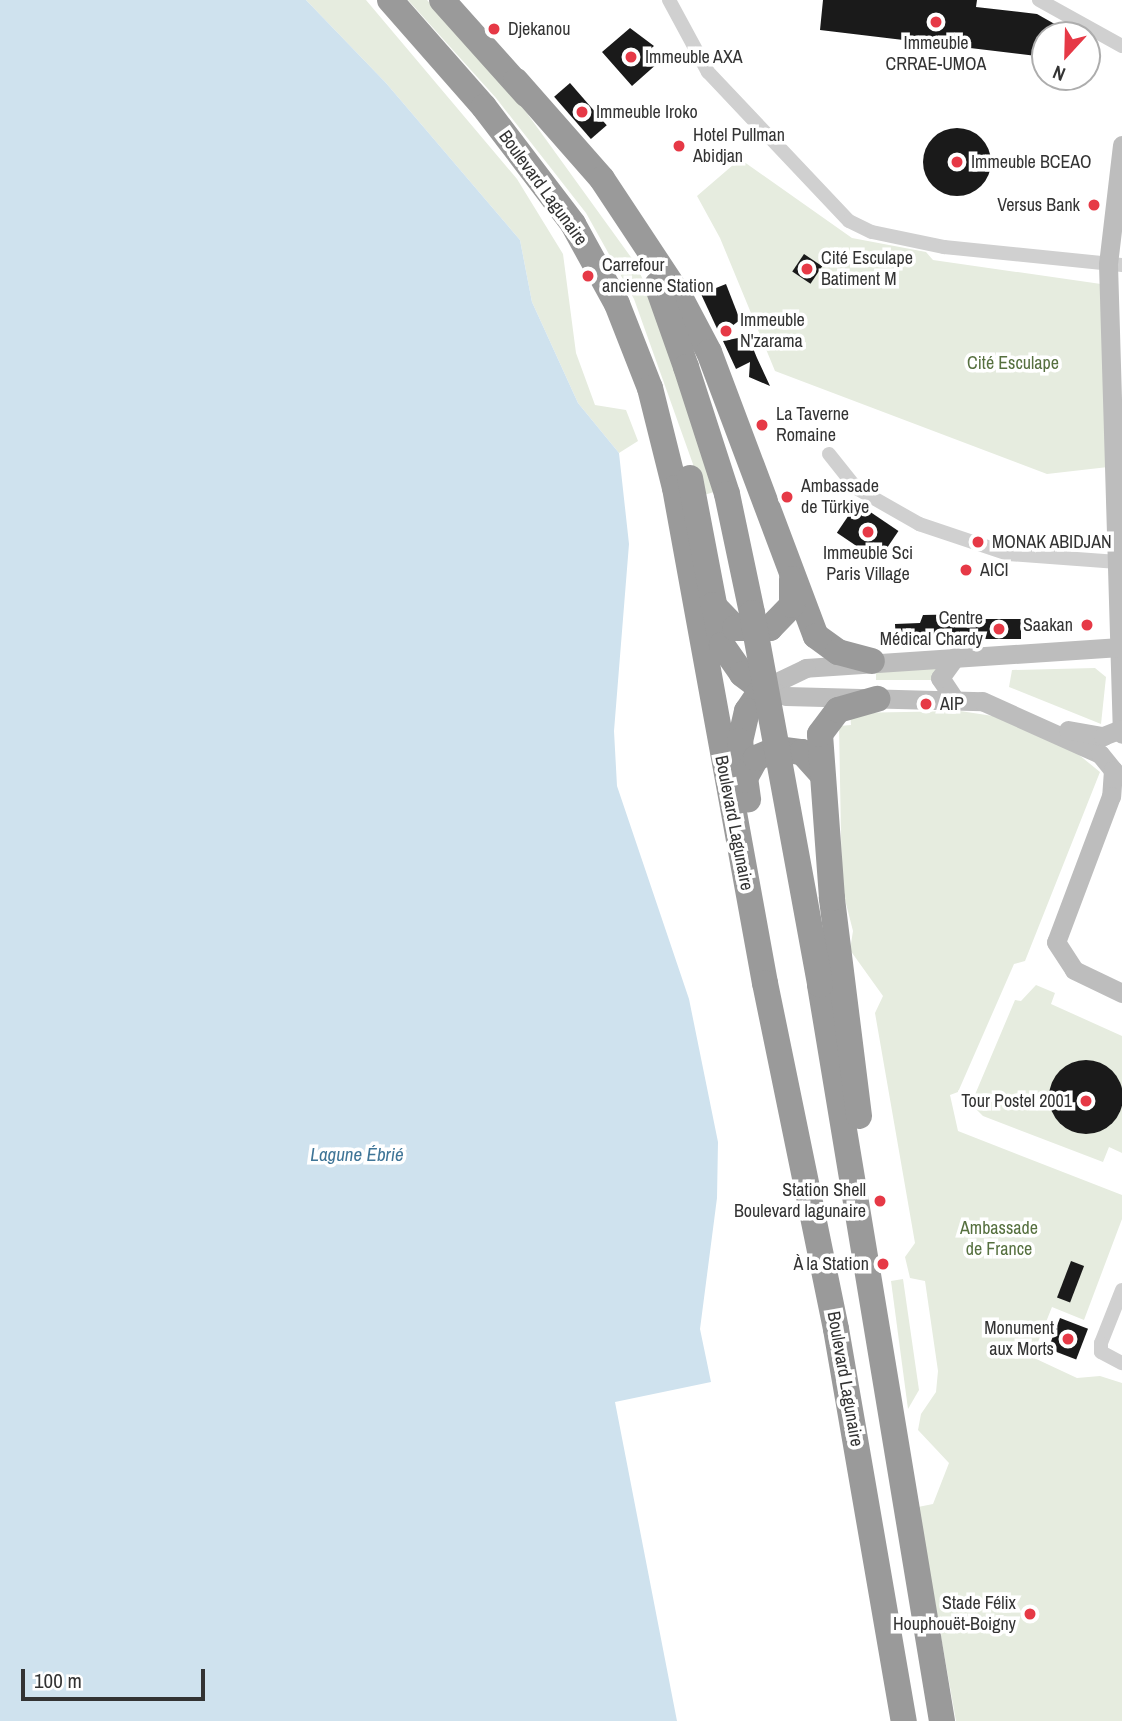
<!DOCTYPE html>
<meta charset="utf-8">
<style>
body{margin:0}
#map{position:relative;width:1122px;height:1721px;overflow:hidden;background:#fff;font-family:"Archivo Narrow",sans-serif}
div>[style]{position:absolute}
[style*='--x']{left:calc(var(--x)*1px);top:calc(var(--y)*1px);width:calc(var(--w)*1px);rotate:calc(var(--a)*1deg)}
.green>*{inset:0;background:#e6ecdf;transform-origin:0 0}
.water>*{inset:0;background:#cfe2ee}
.building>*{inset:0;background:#1a1a1a;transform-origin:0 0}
.round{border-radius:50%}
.street>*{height:14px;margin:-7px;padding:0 7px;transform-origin:7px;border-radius:7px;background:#d0d0d0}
.secondary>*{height:19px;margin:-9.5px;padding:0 9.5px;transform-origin:9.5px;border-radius:9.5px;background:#bdbdbd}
.highway>*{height:26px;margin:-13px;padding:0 13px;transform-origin:13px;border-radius:13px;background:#9a9a9a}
.highway-bridge>*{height:26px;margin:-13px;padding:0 13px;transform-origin:13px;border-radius:13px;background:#9a9a9a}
.dots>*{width:19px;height:19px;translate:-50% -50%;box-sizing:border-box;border:4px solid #fff;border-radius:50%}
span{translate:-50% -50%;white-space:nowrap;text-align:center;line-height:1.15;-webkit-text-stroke:7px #fff;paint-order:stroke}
.poi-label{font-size:18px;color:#333}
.left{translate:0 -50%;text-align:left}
.right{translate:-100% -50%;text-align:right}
.street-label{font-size:18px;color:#333}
.park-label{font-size:18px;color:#56703f}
.water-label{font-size:19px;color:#3f7597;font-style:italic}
.north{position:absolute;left:1031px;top:21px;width:70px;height:70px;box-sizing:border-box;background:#fff;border:2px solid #adadad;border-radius:50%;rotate:202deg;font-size:19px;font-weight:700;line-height:28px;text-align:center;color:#333}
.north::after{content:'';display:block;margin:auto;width:24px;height:32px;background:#e63946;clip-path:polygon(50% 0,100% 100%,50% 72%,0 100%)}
.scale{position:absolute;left:21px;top:1669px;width:184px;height:32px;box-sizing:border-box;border:4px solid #333;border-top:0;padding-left:9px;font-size:21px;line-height:24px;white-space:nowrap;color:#333;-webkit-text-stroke:5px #fff;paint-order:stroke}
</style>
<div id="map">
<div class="green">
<i style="clip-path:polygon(306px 0,366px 0,517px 179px,563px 254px,576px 353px,595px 405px,626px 410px,638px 441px,619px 453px,578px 403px,532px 302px,520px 240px,386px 83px)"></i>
<i style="clip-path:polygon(408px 0,427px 0,508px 87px,633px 260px,656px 305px,714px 492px,704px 495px,634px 299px,586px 213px,496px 98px)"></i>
<i style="clip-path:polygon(740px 159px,852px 238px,926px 252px,933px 260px,1101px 284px,1108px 467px,1047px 474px,775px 371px,720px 238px,697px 196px)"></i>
<i style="left:937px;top:665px;width:15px;height:61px;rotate:90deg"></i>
<i style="clip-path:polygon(1095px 668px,1106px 677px,1101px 724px,1009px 687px,1012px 670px)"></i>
<i style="clip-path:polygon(960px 711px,993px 716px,1073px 750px,1100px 772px,1025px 961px,1014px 964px,958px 1092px,950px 1095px,958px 1131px,1122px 1195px,1122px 1219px,1084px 1320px,1052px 1307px,1032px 1357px,1077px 1378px,1100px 1376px,1122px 1383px,1122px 1721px,956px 1721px,918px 1507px,933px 1504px,949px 1463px,918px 1430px,921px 1414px,936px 1392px,938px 1371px,925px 1281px,910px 1278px,905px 1257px,915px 1243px,875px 1013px,883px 996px,850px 950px,853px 931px,842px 888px,839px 726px,851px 725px,850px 713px)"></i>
<i style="clip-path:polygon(1036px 985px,1055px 993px,1051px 1004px,1122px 1036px,1122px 1153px,1109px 1147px,1103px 1162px,983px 1116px,971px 1104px,1015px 1000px,1021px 1001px)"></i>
<i style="clip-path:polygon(903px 1279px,919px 1390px,908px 1409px,891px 1281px)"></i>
</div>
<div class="water">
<i style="clip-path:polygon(0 0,306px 0,386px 83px,520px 240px,532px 302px,578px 403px,619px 453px,629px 544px,614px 731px,617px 786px,689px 999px,718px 1142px,717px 1198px,700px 1329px,711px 1382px,615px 1402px,677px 1721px,0 1721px)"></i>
</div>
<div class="building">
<i style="clip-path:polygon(823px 0,977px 0,976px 7px,1037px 14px,1074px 35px,1045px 35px,1045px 57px,820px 30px)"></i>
<i style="clip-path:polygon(630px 28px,654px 46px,649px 50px,659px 62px,632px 86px,602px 52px)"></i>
<i style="left:570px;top:83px;width:56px;height:21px;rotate:49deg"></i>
<i class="round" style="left:923px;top:128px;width:68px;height:68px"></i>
<i style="left:804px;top:254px;width:22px;height:21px;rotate:34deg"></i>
<i style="clip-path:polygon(726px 284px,740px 320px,720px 335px,701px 294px)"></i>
<i style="clip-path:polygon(748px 336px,757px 358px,770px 386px,749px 377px,750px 362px,736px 369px,723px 341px)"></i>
<i style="left:857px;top:503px;width:50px;height:36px;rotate:34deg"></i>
<i style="clip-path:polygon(974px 614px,973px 619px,1021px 619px,1021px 639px,977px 639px,977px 632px,896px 643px,895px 624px,920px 623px,923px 615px)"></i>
<i class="round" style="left:1049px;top:1060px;width:74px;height:74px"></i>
<i style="left:1071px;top:1261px;width:14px;height:39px;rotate:21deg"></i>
<i style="left:1060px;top:1318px;width:30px;height:33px;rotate:21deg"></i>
</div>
<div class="street">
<i style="--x:669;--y:0;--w:82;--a:61.6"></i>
<i style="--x:708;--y:72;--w:205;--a:46.6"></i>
<i style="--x:849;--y:221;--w:25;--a:26"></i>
<i style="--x:872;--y:232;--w:74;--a:11.8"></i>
<i style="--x:944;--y:247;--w:179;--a:5.8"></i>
<i style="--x:1039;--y:0;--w:95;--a:29"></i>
<i style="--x:829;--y:454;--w:43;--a:51.5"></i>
<i style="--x:856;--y:488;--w:73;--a:29.7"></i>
<i style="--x:919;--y:524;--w:94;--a:18.6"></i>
<i style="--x:1008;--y:554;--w:110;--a:4.2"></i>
<i style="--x:1122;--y:1290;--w:57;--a:111.6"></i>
<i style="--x:1101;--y:1343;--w:9;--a:90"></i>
<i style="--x:1101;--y:1352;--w:24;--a:28"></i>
</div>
<div class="secondary">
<i style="--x:1122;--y:145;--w:120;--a:96.7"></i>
<i style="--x:1108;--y:264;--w:470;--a:88.3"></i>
<i style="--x:1120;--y:647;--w:315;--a:176.2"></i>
<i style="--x:806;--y:668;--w:49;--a:154.5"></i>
<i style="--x:762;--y:689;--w:25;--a:16"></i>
<i style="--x:786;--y:696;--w:196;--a:1.5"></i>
<i style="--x:982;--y:701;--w:129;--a:24.2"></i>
<i style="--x:1100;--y:754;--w:21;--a:51"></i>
<i style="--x:1113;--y:770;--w:26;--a:94"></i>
<i style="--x:1111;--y:796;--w:156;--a:110.6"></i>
<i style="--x:1056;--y:942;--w:33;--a:57"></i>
<i style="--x:1074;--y:970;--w:53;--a:25.6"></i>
<i style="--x:953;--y:697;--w:23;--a:-124"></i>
<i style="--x:940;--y:678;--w:26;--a:-54"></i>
<i style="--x:1068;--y:730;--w:36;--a:10"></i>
<i style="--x:1103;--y:736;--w:19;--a:-21"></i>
</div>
<div class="highway">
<i style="--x:390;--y:0;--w:142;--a:48.7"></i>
<i style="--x:484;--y:107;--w:147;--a:52.7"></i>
<i style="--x:573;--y:224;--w:91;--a:61.2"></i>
<i style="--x:617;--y:304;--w:90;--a:68.6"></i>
<i style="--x:650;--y:388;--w:103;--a:76"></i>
<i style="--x:675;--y:488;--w:503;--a:79.7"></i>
<i style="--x:765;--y:983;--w:353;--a:78.4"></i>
<i style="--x:836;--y:1329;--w:398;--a:80.2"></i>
<i style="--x:442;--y:0;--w:127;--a:48.2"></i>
<i style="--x:516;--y:81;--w:130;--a:48.7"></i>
<i style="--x:602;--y:179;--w:141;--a:56.5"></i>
<i style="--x:680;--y:297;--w:62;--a:62.2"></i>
<i style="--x:709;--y:352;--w:303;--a:69.4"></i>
<i style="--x:816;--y:636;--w:27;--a:36"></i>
<i style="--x:838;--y:652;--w:35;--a:15"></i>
<i style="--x:657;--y:285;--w:87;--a:70.5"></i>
<i style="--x:690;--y:478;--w:170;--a:79.2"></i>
<i style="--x:722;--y:645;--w:35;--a:55"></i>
<i style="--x:742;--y:674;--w:25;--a:37"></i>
<i style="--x:762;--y:689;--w:27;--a:124"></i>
<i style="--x:747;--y:711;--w:31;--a:103"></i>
<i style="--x:740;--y:741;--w:59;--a:82.1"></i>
<i style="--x:713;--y:605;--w:32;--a:46"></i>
<i style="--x:735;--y:628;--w:35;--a:0"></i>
<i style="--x:770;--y:628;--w:32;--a:-46"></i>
<i style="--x:792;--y:605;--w:26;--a:-90"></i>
<i style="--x:744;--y:780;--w:25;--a:-61"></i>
<i style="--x:756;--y:758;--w:23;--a:-23"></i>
<i style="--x:777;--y:749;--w:25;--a:7"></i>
<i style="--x:802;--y:752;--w:28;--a:48"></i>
<i style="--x:820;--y:985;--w:746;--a:80.59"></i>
<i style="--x:859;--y:1116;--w:220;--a:-97.1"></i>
<i style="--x:832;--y:898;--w:164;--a:-94.2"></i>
<i style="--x:820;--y:734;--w:30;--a:-53"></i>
<i style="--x:838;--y:710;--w:41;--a:-15.8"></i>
</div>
<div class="highway-bridge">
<i style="--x:686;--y:367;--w:133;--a:72.1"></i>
<i style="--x:727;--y:494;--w:122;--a:78.1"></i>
<i style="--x:752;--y:613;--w:378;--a:79.6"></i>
</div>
<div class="dots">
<i style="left:936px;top:22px;background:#e63946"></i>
<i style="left:494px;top:29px;background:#e63946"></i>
<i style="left:631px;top:57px;background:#e63946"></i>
<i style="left:582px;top:112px;background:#e63946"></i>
<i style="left:679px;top:146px;background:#e63946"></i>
<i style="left:957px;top:162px;background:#e63946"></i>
<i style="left:1094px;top:205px;background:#e63946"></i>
<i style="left:807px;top:269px;background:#e63946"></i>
<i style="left:588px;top:276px;background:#e63946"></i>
<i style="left:726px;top:331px;background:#e63946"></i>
<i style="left:762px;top:425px;background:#e63946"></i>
<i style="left:787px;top:497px;background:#e63946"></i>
<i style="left:868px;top:532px;background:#e63946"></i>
<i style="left:978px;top:542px;background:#e63946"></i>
<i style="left:966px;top:570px;background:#e63946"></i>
<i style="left:1087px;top:625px;background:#e63946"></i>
<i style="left:999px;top:629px;background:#e63946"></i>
<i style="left:926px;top:704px;background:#e63946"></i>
<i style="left:1086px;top:1101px;background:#e63946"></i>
<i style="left:880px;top:1201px;background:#e63946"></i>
<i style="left:883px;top:1264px;background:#e63946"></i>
<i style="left:1068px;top:1339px;background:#e63946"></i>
<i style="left:1030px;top:1614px;background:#e63946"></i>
</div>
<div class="poi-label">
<span class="left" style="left:508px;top:29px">Djekanou</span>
<span style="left:936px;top:54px">Immeuble<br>CRRAE-UMOA</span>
<span class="left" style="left:645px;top:57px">Immeuble AXA</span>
<span class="left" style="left:596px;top:112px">Immeuble Iroko</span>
<span class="left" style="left:693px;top:146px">Hotel Pullman<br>Abidjan</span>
<span class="left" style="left:971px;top:162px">Immeuble BCEAO</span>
<span class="right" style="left:1080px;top:205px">Versus Bank</span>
<span class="left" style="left:821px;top:269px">Cité Esculape<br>Batiment M</span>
<span class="left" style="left:602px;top:276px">Carrefour<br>ancienne Station</span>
<span class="left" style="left:740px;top:331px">Immeuble<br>N'zarama</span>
<span class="left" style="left:776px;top:425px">La Taverne<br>Romaine</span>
<span class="left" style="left:801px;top:497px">Ambassade<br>de Türkiye</span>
<span class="left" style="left:992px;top:542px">MONAK ABIDJAN</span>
<span style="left:868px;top:564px">Immeuble Sci<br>Paris Village</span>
<span class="left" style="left:980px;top:570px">AICI</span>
<span class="right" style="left:983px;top:629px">Centre<br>Médical Chardy</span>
<span class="right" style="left:1073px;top:625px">Saakan</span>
<span class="left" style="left:940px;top:704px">AIP</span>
<span class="right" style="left:1072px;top:1101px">Tour Postel 2001</span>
<span class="right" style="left:866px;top:1201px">Station Shell<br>Boulevard lagunaire</span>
<span class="right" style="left:869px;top:1264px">À la Station</span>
<span class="right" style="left:1054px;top:1339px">Monument<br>aux Morts</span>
<span class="right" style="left:1016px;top:1614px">Stade Félix<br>Houphouët-Boigny</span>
</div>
<div class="street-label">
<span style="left:543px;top:188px;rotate:54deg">Boulevard Lagunaire</span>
<span style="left:734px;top:823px;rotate:79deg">Boulevard Lagunaire</span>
<span style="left:845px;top:1379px;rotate:80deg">Boulevard Lagunaire</span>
</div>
<div class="park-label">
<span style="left:1013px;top:363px">Cité Esculape</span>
<span style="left:999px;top:1239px">Ambassade<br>de France</span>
</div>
<div class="water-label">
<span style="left:357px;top:1155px">Lagune Ébrié</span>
</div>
<div class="north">N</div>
<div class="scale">100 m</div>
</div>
